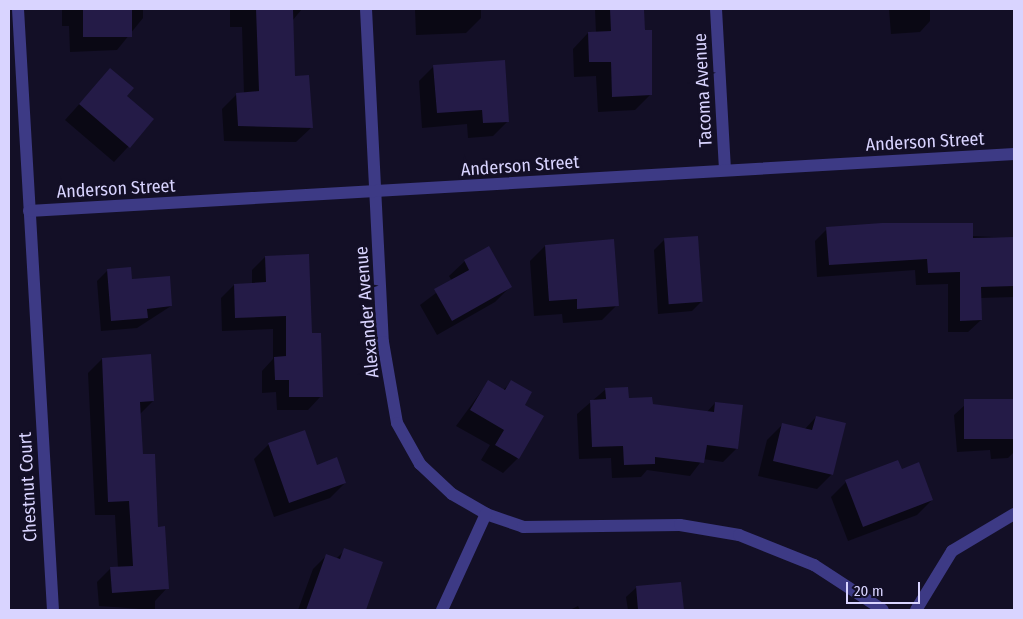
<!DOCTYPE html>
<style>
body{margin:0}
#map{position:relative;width:1023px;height:619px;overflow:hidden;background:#130f26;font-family:"Fira Sans Condensed",sans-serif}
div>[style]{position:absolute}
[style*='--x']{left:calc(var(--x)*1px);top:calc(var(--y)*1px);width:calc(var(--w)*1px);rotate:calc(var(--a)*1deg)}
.shadow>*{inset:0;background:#0007}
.building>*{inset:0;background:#241b47;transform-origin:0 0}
.minor>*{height:12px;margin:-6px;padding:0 6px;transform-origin:6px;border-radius:6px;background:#3d3a85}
span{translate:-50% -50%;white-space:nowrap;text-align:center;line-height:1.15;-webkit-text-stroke:5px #130f26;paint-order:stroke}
.street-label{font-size:18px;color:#d9d4ff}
.frame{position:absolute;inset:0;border:10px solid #d9d4ff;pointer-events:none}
.scale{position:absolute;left:846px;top:582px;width:74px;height:22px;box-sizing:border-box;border:2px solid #d9d4ff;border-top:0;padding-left:6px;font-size:15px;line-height:18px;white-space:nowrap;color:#d9d4ff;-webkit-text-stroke:4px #130f26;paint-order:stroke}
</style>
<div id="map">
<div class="shadow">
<i style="clip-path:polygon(62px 9px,143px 9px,143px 18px,117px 50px,70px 52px,69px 26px,62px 26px)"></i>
<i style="clip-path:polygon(230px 9px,302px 9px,292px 21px,293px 77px,312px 127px,296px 142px,224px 141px,222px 109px,237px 94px,244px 94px,242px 27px,230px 27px)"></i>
<i style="clip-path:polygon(415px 9px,481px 9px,481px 18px,466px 33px,416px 35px)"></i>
<i style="clip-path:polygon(595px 9px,643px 9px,650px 95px,635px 110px,598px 112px,596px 76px,574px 77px,573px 49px,588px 33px,596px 33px)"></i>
<i style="clip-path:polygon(889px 9px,930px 9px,930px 21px,920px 32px,891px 34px)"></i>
<i style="clip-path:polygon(434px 66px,508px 121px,493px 136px,468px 138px,467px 124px,422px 128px,419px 81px)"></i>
<i style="clip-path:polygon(110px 70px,125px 96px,153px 120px,114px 162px,65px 120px)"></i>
<i style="clip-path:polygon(827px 229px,1014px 238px,1014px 297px,980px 298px,981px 320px,968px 332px,948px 332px,948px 284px,916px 285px,915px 270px,817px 277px,815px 241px)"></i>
<i style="clip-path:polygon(664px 240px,702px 301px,692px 311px,658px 314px,654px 250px)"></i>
<i style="clip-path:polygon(545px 246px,617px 305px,602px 320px,563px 323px,562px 314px,534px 316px,530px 261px)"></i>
<i style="clip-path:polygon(488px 248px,510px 287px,495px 302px,437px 335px,420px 305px,452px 281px,449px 276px,465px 261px)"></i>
<i style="clip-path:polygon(265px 257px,311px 334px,321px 396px,308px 410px,277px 410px,276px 392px,262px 393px,262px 371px,273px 359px,273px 329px,222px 331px,221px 298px,234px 285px,252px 284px,252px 270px)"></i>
<i style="clip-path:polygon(108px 270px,131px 280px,171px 306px,137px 328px,101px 331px,97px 281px)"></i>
<i style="clip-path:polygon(102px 359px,153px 401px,140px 414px,142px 456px,167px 588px,155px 601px,155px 610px,99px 606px,97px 582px,111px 568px,118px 568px,115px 515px,95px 515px,88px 373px)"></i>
<i style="clip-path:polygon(488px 382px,503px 390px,512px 382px,524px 406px,518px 458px,503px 473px,481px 460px,490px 445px,456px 426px)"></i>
<i style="clip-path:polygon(606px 389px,627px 400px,706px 413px,715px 403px,742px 407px,736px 449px,723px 462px,703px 459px,690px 476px,647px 470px,641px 477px,612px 478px,611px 458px,579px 459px,577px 414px)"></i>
<i style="clip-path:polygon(1014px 401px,1014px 452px,1008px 458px,991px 459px,990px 450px,957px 452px,954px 415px,965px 405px)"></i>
<i style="clip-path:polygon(816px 417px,832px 474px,817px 489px,758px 476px,767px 440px,782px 425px,804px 430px)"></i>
<i style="clip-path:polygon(269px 444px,316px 466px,345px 483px,330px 498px,274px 517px,254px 459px)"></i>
<i style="clip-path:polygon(846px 482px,932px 500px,917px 515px,848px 541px,831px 497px)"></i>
<i style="clip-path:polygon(345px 550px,366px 608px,298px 610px,313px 569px,326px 556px,336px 559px)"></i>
<i style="clip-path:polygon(680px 583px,680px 610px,628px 610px,626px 597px,637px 587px)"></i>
<i style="clip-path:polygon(578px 606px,580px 610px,570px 610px)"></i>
</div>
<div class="building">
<i style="left:83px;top:9px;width:49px;height:28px"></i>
<i style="clip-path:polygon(256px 9px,293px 9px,295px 76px,309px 75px,313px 128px,238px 126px,236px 93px,259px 91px)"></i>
<i style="clip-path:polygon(610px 9px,644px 9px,645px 30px,652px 30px,652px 95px,612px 97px,611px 62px,589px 62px,588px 32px,611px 31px)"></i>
<i style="clip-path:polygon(505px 60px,509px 122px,483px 123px,482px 110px,437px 113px,433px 65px)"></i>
<i style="clip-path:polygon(110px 68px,134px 88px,127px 96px,154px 119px,130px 148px,79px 104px)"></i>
<i style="clip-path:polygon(882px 223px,973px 223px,973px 238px,1014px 237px,1014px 286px,981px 287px,982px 320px,960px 321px,960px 272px,928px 273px,927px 259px,829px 265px,826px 227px)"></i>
<i style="left:698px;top:236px;width:66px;height:34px;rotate:86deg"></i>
<i style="clip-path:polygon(614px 239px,619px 306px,577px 309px,577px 299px,549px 301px,545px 245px)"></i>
<i style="clip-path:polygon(489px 246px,512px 287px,452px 321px,434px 289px,469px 270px,464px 260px)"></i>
<i style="clip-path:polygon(309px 254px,312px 333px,321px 333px,323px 397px,289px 397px,289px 380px,275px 380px,274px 357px,286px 356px,286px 316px,235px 318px,234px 284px,266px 282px,265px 256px)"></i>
<i style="clip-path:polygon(131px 267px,132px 279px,170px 276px,172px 306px,147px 309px,148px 318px,111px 321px,107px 269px)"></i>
<i style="clip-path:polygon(151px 354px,154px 401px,140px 402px,143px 454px,155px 454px,158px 527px,165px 526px,169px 589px,112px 593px,110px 567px,133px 566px,129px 501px,108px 502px,102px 358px)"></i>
<i style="clip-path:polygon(488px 380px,505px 390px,511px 380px,532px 392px,525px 405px,544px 416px,519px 459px,495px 445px,504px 430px,470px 410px)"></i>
<i style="clip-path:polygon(628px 387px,629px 398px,652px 397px,653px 404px,714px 412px,715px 402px,743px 405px,738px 449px,707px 445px,704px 463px,655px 457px,655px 464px,624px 465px,623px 446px,592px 447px,590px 400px,606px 399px,605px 388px)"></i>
<i style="left:1014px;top:399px;width:40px;height:50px;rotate:90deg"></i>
<i style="clip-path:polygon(816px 416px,846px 423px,833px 475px,773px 461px,782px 423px,812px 430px)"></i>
<i style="clip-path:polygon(305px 430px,317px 465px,337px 457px,346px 483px,289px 503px,268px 443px)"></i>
<i style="clip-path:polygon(898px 460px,902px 469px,919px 462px,933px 500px,863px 527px,845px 480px)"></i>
<i style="clip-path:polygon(344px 548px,383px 562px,366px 610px,306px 610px,326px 554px,340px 559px)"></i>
<i style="clip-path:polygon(681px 582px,684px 610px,638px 610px,636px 586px)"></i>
</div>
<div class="minor">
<i style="--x:18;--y:9;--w:602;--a:86.67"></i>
<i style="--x:366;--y:9;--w:333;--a:87.1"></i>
<i style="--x:383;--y:342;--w:82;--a:80.2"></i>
<i style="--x:397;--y:423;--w:47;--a:60.7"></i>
<i style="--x:420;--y:464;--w:44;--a:43.2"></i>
<i style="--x:452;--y:494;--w:39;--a:30"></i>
<i style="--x:486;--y:514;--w:39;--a:19"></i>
<i style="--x:523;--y:527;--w:157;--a:-0.7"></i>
<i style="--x:680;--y:525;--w:60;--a:9.6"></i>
<i style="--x:739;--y:535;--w:81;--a:21.8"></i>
<i style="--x:814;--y:565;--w:82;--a:33.1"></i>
<i style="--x:716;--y:9;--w:161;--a:86.8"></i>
<i style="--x:29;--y:211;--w:987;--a:-3.31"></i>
<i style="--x:442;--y:610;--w:106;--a:-65.4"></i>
<i style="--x:916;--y:610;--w:69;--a:-58.6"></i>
<i style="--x:952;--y:551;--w:72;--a:-30.8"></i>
</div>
<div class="street-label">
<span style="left:703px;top:90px;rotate:-93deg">Tacoma Avenue</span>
<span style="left:925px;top:142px;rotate:-3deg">Anderson Street</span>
<span style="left:520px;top:166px;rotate:-4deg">Anderson Street</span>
<span style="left:116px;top:189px;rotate:-3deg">Anderson Street</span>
<span style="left:367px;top:312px;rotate:-95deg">Alexander Avenue</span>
<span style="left:28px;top:487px;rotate:-93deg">Chestnut Court</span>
</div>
<div class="frame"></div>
<div class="scale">20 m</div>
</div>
